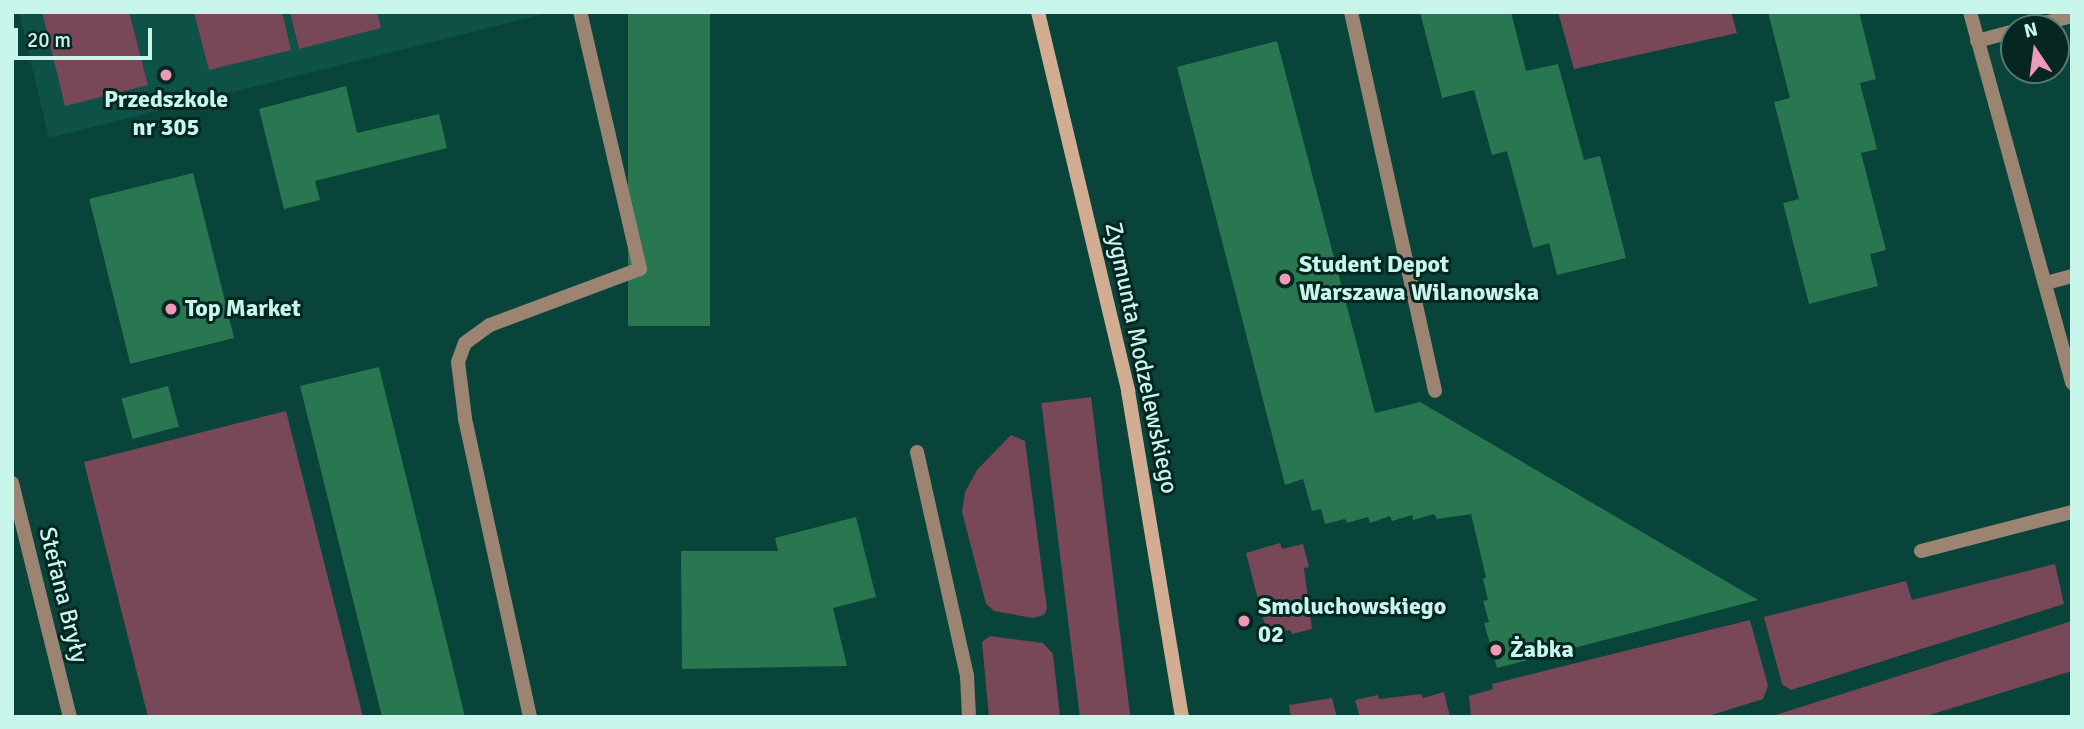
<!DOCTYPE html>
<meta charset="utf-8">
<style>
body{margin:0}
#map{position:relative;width:2084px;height:729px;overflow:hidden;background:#09443a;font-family:Signika,sans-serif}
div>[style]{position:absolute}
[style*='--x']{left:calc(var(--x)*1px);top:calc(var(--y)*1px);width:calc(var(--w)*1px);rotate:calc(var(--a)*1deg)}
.built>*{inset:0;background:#0e5146}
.green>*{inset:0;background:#784758;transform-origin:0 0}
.building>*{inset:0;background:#287750;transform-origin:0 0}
.street>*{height:14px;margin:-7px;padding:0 7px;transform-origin:7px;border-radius:7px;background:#9b8472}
.secondary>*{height:14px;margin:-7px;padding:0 7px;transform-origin:7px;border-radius:7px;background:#d2ad91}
.dots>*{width:19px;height:19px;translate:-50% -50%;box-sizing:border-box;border:4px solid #062721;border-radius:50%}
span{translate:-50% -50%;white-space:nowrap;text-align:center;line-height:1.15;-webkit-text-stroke:6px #062721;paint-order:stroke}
.poi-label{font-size:24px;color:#c8f6eb;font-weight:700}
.left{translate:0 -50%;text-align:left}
.street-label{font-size:24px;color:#c8f6eb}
.frame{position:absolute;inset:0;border:14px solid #c8f6eb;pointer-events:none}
.north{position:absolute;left:2000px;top:14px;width:70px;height:70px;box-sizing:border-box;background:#062721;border:2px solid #547a72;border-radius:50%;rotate:347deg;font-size:19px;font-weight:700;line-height:28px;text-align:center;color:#c8f6eb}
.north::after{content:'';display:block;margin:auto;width:24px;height:32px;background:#f09ab7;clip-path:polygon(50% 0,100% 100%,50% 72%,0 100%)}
.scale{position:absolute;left:14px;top:28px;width:138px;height:32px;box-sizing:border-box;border:4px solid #c8f6eb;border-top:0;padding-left:9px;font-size:21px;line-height:24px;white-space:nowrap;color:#c8f6eb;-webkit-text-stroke:5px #062721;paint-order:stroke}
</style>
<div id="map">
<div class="built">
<i style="clip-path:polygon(19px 12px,548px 12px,548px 13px,49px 138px)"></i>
</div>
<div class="green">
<i style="clip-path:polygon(42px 12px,129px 12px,148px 85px,65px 106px)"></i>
<i style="clip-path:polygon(194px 12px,282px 12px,291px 50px,209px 70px)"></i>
<i style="clip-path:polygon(290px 12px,377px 12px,381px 28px,299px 49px)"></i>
<i style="clip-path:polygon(1558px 12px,1731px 12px,1737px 33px,1574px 69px)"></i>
<i style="left:1091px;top:397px;width:322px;height:50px;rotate:83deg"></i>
<i style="clip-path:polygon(286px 411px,363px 717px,148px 717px,84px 462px)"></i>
<i style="clip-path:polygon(1011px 435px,1025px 441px,1047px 609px,1044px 615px,1033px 618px,994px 611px,986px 604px,962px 512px,965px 492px,977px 470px)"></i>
<i style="clip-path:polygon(1280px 543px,1282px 549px,1303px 544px,1309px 567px,1304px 568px,1312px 629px,1292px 634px,1290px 630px,1272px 634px,1266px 630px,1246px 553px)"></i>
<i style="clip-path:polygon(2055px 564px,2064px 604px,1791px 690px,1782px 684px,1764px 617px,1906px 581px,1912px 600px)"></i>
<i style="clip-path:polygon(1750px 620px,1768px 686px,1763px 699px,1705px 717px,1471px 717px,1469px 696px,1493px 689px,1492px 684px)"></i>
<i style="clip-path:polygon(2072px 621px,2072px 671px,1923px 717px,1769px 717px)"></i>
<i style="clip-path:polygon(990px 636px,1043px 643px,1053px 654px,1060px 717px,989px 717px,982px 642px)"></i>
<i style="clip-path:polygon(1444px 692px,1450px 717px,1360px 717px,1355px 700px,1378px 695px,1379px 699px,1421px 694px,1423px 698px)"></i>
<i style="clip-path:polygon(1332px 698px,1337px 717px,1291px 717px,1289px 705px)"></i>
</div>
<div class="building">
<i style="left:628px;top:12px;width:82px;height:314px"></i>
<i style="clip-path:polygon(1420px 12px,1511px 12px,1526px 71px,1558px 64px,1584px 160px,1600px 156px,1626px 258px,1557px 275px,1549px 243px,1533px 248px,1507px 151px,1492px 155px,1474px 90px,1442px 98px)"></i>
<i style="clip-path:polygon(1768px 12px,1859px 12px,1876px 79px,1860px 83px,1877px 149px,1861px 153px,1886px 250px,1870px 254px,1878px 286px,1809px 304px,1783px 203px,1799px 199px,1774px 102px,1790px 98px)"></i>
<i style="clip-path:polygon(1277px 41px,1375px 413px,1420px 402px,1758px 600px,1497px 668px,1484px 623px,1489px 622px,1483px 601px,1488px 600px,1483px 579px,1486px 577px,1471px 514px,1437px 519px,1434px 514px,1413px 520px,1412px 515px,1392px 521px,1390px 516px,1370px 523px,1368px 517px,1347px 523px,1345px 519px,1325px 524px,1321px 509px,1312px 511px,1303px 479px,1285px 485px,1177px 67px)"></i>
<i style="clip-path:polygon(346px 86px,357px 133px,439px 114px,447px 148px,315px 181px,320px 200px,284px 209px,259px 109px)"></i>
<i style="left:193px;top:173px;width:170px;height:107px;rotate:76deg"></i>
<i style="clip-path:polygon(379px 367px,450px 655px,465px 717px,382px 717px,300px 386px)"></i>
<i style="left:168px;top:386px;width:42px;height:48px;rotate:75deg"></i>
<i style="clip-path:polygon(856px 517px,876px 597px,833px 608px,847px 666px,682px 669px,681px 551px,778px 551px,775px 538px)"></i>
</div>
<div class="street">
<i style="--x:1351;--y:12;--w:388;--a:77.5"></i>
<i style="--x:1970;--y:12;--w:385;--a:74.6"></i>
<i style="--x:2025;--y:28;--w:49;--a:-14.3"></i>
<i style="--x:1977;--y:41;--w:38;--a:-15"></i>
<i style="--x:2046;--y:283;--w:27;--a:-15"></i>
<i style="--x:917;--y:452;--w:230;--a:77.4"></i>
<i style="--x:967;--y:676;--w:41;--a:87.2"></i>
<i style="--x:12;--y:483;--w:241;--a:76.1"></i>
<i style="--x:1921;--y:551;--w:156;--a:-14.5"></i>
<i style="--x:530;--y:717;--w:306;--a:-102.3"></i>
<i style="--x:465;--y:418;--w:56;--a:-97.1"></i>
<i style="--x:458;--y:362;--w:20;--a:-70"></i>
<i style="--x:465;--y:343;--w:31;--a:-36"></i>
<i style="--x:490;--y:325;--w:160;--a:-20.5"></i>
<i style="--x:640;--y:269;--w:264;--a:-103.1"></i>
</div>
<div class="secondary">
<i style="--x:1038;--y:12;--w:390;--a:76.6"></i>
<i style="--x:1128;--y:391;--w:330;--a:80.6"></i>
</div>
<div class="dots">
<i style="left:166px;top:75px;background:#f09ab7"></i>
<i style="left:1285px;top:279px;background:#f09ab7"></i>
<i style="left:171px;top:309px;background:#f09ab7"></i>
<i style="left:1244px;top:621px;background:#f09ab7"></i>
<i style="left:1496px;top:650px;background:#f09ab7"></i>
</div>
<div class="poi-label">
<span style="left:166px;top:114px">Przedszkole<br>nr 305</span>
<span class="left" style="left:1299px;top:279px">Student Depot<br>Warszawa Wilanowska</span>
<span class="left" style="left:185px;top:309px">Top Market</span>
<span class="left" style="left:1258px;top:621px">Smoluchowskiego<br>02</span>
<span class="left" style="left:1510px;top:650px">Żabka</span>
</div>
<div class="street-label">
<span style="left:1141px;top:358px;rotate:78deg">Zygmunta Modzelewskiego</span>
<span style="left:63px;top:595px;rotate:76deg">Stefana Bryły</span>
</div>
<div class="frame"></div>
<div class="north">N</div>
<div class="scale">20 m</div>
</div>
